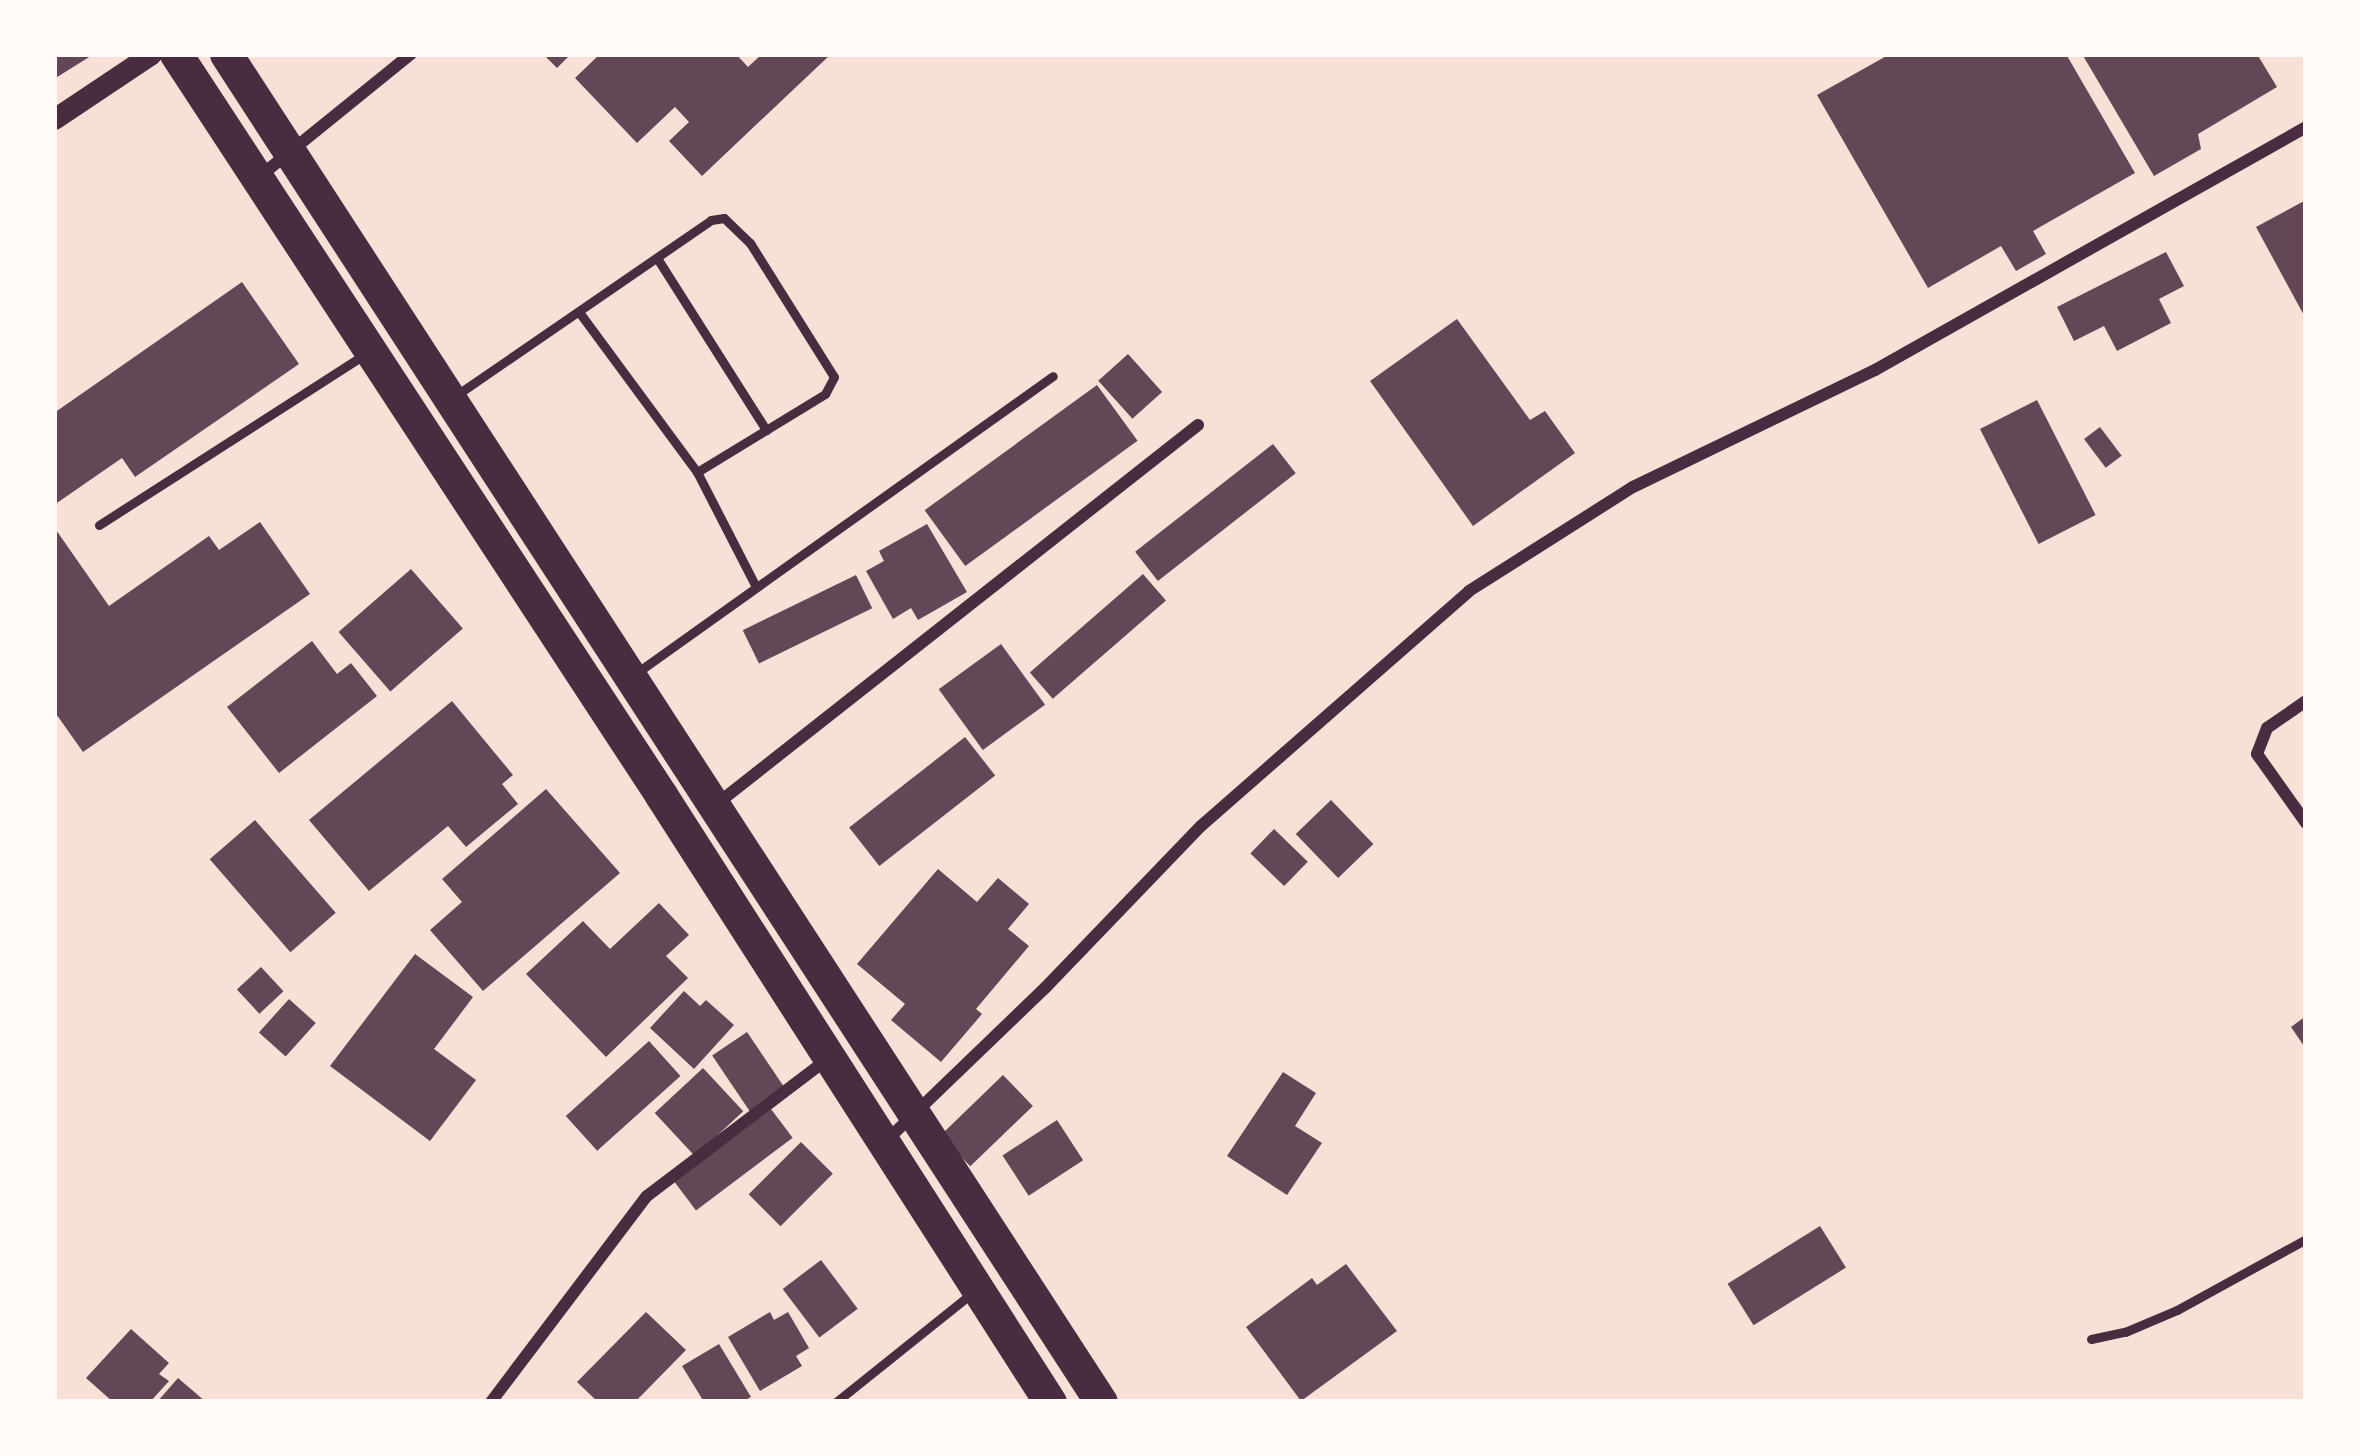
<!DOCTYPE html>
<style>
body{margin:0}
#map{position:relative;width:2360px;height:1456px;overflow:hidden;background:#f7e1d7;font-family:"Work Sans",sans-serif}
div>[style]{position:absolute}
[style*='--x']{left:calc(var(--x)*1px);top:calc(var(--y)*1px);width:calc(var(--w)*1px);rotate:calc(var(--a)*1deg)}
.building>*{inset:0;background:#644757;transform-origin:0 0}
.service>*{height:9px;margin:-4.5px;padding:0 4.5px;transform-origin:4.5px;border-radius:4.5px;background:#4a2c40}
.minor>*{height:12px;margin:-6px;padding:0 6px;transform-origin:6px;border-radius:6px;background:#4a2c40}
.tertiary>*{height:21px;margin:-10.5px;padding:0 10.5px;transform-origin:10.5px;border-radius:10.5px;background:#4a2c40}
.trunk>*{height:33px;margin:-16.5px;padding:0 16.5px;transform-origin:16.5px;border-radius:16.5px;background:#4a2c40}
span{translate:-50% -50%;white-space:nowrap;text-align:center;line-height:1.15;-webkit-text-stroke:9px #fffaf5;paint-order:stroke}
.frame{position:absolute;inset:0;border:57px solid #fffaf5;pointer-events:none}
</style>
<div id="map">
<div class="building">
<i style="clip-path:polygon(54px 54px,94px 54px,54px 79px)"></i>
<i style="clip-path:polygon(543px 54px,571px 54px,557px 68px)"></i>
<i style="clip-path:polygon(600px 54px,736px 54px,748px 67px,762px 54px,831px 54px,702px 176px,669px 141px,689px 122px,675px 107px,637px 143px,575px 78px)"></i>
<i style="clip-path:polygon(1890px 54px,2066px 54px,2135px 173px,2033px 231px,2046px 254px,2016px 271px,2001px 246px,1928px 288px,1817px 95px)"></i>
<i style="clip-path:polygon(2082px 54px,2257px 54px,2277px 87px,2198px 134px,2201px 149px,2154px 176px)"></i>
<i style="clip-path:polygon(2306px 200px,2306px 319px,2256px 227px)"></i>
<i style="clip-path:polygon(2166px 252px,2184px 286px,2159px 299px,2171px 323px,2117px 351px,2104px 326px,2074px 341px,2057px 307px)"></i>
<i style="clip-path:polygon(242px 282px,299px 364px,135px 477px,122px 458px,54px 505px,54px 413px)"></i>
<i style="clip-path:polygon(1457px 319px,1530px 420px,1545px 411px,1575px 453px,1473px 526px,1370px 381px)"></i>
<i style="left:1128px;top:354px;width:51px;height:40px;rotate:48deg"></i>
<i style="left:1097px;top:385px;width:69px;height:213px;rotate:54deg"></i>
<i style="left:2037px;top:400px;width:129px;height:64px;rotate:63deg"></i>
<i style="left:2100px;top:427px;width:36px;height:20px;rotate:53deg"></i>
<i style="left:1273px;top:444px;width:37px;height:175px;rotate:52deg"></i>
<i style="clip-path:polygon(260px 522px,310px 594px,83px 752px,54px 711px,54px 527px,109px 606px,209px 536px,219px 550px)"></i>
<i style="clip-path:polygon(927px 524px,967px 592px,918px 620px,911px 608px,893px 619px,866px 571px,884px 561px,879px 551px)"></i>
<i style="left:411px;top:569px;width:79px;height:96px;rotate:49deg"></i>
<i style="left:1143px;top:574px;width:35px;height:150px;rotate:49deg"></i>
<i style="left:856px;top:575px;width:37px;height:126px;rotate:64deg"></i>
<i style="clip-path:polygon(312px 641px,337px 674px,351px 663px,377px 696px,279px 773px,227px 707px)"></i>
<i style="left:1001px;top:644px;width:75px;height:77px;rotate:54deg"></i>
<i style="clip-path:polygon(452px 701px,513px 775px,502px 784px,518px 804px,466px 847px,448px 826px,369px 891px,309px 820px)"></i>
<i style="left:965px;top:737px;width:49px;height:147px;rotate:52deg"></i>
<i style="clip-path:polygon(546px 789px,620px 873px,483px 991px,430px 930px,462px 902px,442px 879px)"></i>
<i style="left:1331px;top:800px;width:61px;height:49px;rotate:46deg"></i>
<i style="left:255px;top:820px;width:123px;height:60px;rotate:49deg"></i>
<i style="left:1274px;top:829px;width:47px;height:34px;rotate:44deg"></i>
<i style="clip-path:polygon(938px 869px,977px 902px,998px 878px,1029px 904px,1008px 929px,1029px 946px,976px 1009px,982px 1014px,941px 1062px,891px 1020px,905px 1004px,857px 964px)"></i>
<i style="clip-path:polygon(659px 903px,689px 935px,666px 956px,688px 978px,606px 1057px,526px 974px,583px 921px,610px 949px)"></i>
<i style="clip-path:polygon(415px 954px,473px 997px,434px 1049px,476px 1080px,430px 1141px,330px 1066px)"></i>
<i style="left:261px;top:967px;width:33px;height:33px;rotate:47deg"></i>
<i style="clip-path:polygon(684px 991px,700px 1006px,706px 1000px,734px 1025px,694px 1069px,650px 1028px)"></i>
<i style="left:289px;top:999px;width:36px;height:45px;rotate:42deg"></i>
<i style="clip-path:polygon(2306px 1016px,2306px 1049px,2291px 1027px)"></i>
<i style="left:747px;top:1032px;width:69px;height:42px;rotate:56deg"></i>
<i style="left:649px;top:1041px;width:47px;height:112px;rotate:48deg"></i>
<i style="left:703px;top:1068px;width:59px;height:66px;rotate:47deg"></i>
<i style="clip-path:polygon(1283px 1072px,1316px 1093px,1295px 1126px,1322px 1143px,1287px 1195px,1227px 1156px)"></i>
<i style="left:1003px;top:1075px;width:43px;height:87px;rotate:46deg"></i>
<i style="left:771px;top:1109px;width:36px;height:121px;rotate:53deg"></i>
<i style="left:1057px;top:1120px;width:48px;height:65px;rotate:57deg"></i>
<i style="left:801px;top:1142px;width:45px;height:74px;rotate:45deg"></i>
<i style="left:1820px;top:1226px;width:49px;height:109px;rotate:58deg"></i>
<i style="left:821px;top:1260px;width:61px;height:48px;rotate:53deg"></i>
<i style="clip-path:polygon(1346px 1264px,1397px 1331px,1301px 1401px,1246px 1327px,1312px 1278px,1317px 1285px)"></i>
<i style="clip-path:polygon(646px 1312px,686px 1350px,635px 1402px,598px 1402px,577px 1382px)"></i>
<i style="clip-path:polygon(770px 1312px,774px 1320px,788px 1312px,809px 1348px,796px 1356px,802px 1366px,760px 1391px,728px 1337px)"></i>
<i style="clip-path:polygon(131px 1329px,169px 1363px,159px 1374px,169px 1381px,150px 1402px,113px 1402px,86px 1378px)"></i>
<i style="clip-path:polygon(719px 1344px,751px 1397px,742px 1402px,704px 1402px,682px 1366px)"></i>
<i style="clip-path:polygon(178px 1378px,206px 1402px,157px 1402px)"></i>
</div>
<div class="service">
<i style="--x:657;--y:258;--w:204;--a:57.6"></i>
<i style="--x:579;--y:312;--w:199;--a:53.6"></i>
<i style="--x:697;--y:472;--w:129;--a:62.8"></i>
<i style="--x:458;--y:394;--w:307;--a:-34.5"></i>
<i style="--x:711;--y:220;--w:13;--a:-9"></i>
<i style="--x:724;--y:218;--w:36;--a:44"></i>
<i style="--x:750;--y:243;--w:158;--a:57.9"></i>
<i style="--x:834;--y:377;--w:19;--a:118"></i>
<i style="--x:825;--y:394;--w:150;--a:148.6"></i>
<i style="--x:99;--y:525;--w:313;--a:-32.7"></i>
<i style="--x:635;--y:674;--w:513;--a:-35.49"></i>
<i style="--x:2091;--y:1339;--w:35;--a:-12"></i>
<i style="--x:2125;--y:1332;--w:56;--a:-22.9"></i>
<i style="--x:2177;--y:1310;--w:147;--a:-28.8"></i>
<i style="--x:836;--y:1402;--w:174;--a:-38.7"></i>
</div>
<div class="minor">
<i style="--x:259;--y:177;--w:196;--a:-39"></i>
<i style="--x:2306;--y:701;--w:47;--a:145.3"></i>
<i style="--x:2267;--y:728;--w:28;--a:111"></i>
<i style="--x:2257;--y:754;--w:85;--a:54.6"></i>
<i style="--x:718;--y:803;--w:611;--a:-38.22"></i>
<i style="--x:887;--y:1140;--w:219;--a:-43.9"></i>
<i style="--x:1045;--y:988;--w:225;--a:-46.1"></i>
<i style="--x:1201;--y:826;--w:356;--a:-41.2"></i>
<i style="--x:1469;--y:591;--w:194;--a:-32.4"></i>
<i style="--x:1633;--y:487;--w:269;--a:-25.8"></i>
<i style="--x:1875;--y:370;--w:495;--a:-29.4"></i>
<i style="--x:491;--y:1402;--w:258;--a:-52.9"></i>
<i style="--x:647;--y:1196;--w:225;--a:-37.2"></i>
</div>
<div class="tertiary">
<i style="--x:54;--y:119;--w:117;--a:-33.8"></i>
</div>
<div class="trunk">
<i style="--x:176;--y:54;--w:886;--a:56.79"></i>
<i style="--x:661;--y:795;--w:721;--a:57.35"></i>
<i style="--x:226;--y:54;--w:1607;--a:57.01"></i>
</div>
<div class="frame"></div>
</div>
